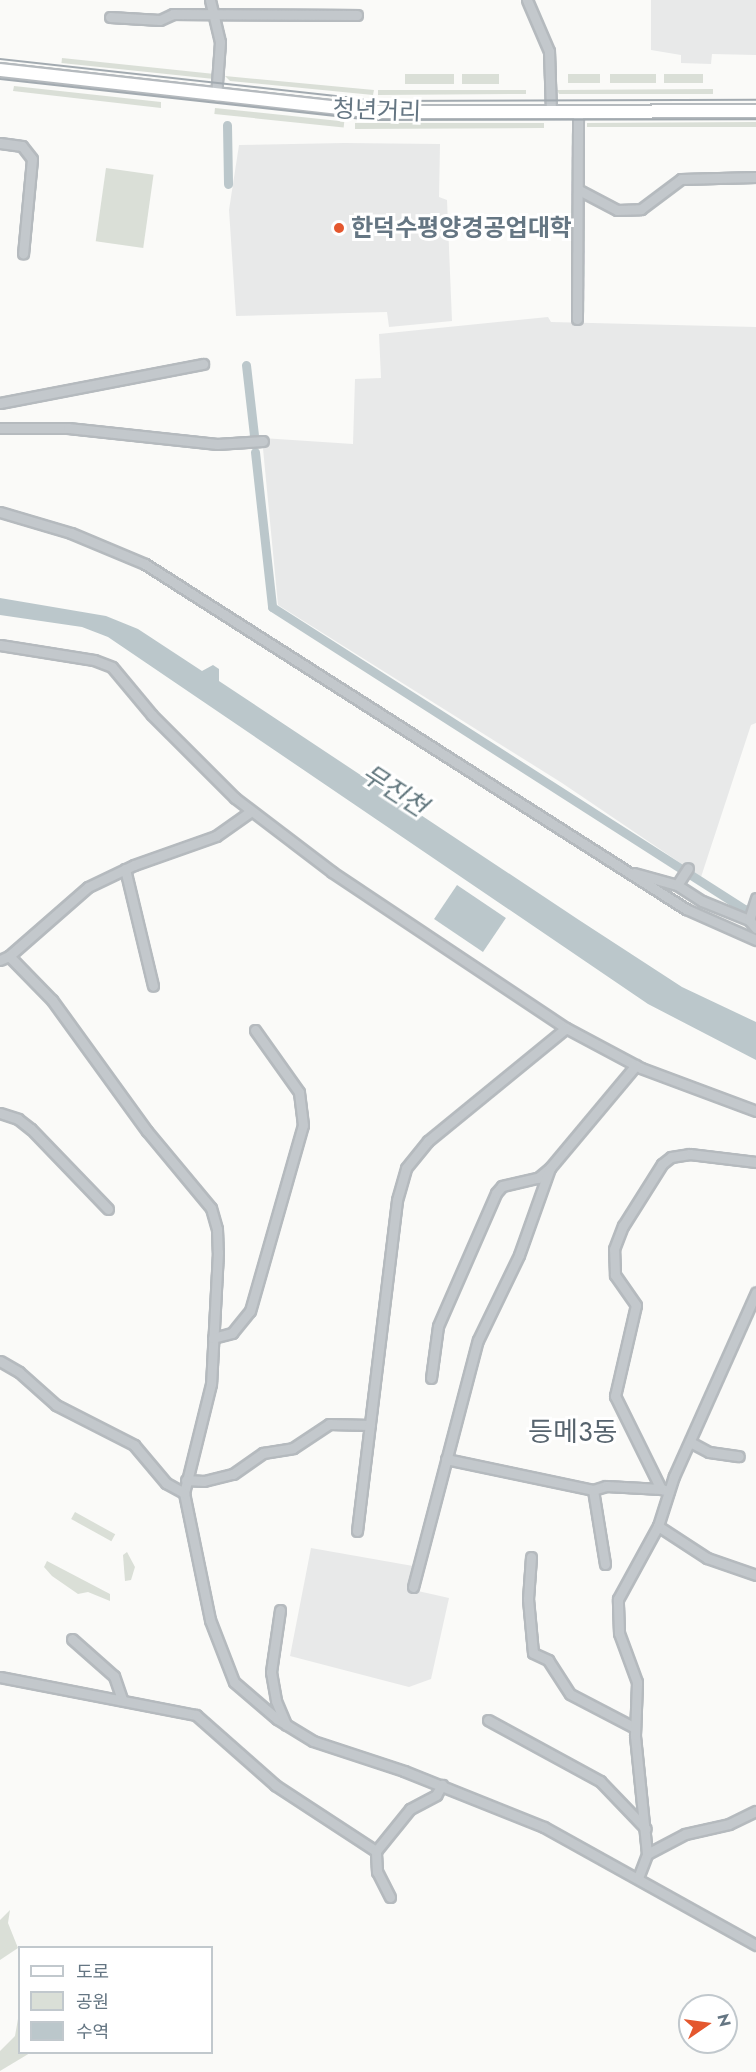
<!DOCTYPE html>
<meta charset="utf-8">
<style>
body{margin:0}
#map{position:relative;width:756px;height:2072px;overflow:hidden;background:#fafaf8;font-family:Jost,"Noto Sans KR",sans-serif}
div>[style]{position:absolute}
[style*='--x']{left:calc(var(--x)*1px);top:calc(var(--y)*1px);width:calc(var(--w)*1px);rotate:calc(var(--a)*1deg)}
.built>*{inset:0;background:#e8e9e9}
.green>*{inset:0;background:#dadfd7;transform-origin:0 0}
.water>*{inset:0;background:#bbc7cb;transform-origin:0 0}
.canal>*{height:9px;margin:-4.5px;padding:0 4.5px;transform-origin:4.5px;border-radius:4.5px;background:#bbc7cb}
.roads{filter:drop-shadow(2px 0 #b5babe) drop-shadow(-2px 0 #b5babe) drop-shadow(0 2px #b5babe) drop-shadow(0 -2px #b5babe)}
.minor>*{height:9px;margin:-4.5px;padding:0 4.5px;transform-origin:4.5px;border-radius:4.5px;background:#c3c8cc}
.major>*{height:12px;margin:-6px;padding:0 6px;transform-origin:6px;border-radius:6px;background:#fff}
.tram>*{height:1.5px;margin:-0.75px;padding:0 0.75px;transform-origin:0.75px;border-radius:0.75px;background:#a2aab0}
.dots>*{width:16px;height:16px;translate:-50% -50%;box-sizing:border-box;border:3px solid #fff;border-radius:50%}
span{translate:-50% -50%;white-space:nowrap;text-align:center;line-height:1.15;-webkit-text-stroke:6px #fff;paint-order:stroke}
.street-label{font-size:24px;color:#657683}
.poi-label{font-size:24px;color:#657683;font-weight:700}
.left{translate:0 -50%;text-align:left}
.water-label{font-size:26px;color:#60757c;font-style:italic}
.quarter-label{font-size:27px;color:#57646e}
.legend{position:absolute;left:18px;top:1946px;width:195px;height:108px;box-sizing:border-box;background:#fff;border:2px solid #c1c8cd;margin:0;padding:8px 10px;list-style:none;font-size:18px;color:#657683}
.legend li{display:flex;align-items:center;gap:12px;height:30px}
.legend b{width:30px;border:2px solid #c1c8cd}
.north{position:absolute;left:678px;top:1994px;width:60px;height:60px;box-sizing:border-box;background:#fff;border:2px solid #c1c8cd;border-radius:50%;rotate:77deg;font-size:16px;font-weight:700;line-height:24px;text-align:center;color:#657683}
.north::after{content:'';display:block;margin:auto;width:21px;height:27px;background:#e4572e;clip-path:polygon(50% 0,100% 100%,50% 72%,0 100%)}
</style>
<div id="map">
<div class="built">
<i style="clip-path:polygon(651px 0,756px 0,756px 55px,712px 54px,711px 64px,681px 63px,681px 55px,651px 50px)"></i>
<i style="clip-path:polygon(344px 143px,440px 144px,439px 197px,447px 200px,452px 321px,389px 327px,387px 312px,236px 316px,229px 210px,239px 145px)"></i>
<i style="clip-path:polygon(548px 317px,551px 322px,756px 327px,756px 723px,751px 725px,701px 877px,562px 783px,278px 605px,262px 438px,353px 444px,355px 379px,381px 378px,379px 334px)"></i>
<i style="clip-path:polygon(311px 1548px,413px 1566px,409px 1589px,449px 1598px,431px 1679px,409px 1687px,290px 1656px)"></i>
</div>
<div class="green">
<i style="left:62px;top:58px;width:151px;height:5px;rotate:6deg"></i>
<i style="left:405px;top:74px;width:49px;height:10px"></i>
<i style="left:462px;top:74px;width:37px;height:10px"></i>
<i style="left:568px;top:74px;width:32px;height:9px"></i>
<i style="left:610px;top:74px;width:46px;height:9px"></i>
<i style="left:664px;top:74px;width:39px;height:9px"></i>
<i style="clip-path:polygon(225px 76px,374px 90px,373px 95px,230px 81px)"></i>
<i style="clip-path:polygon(14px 86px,161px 102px,161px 108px,13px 91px)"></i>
<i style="clip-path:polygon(713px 89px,713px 94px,559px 94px,557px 90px)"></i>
<i style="clip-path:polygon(378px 90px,526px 90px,526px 94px,378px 95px)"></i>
<i style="left:215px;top:108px;width:130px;height:6px;rotate:6deg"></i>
<i style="clip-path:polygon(756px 122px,756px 127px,587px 127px,587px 123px)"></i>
<i style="clip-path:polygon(355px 123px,544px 123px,544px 128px,355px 129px)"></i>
<i style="left:106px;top:168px;width:48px;height:74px;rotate:8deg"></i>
<i style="left:75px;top:1512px;width:46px;height:8px;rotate:29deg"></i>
<i style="clip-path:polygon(127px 1552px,135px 1567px,131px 1580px,125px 1581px,123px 1555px)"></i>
<i style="clip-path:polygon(47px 1561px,110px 1594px,110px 1601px,88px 1592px,78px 1594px,52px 1576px,44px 1567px)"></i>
<i style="clip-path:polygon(10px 1910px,8px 1923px,18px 1948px,0 1960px,0 1920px)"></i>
<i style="clip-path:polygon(19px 2013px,20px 2052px,30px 2053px,0 2071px,0 2051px,15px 2036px)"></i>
</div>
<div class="water">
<i style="clip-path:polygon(0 598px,106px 616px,138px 629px,202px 671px,213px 665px,219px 669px,219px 681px,579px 920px,682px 987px,756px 1022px,756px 1060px,648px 1004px,108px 637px,82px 627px,0 615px)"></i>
<i style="left:457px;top:885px;width:59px;height:41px;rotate:34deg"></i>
</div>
<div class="canal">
<i style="--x:227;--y:125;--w:59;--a:89"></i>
<i style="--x:246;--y:365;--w:70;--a:83.5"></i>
<i style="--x:255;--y:452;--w:156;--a:83.7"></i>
<i style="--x:272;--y:607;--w:560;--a:32.61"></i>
<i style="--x:744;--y:909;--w:13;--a:18"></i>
</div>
<div class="roads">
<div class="minor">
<i style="--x:210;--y:0;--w:43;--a:76.6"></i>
<i style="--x:220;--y:42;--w:54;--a:94.2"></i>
<i style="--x:527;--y:0;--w:56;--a:66.7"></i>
<i style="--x:549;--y:51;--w:60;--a:88.1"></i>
<i style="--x:110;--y:17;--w:50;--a:3.4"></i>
<i style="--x:160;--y:20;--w:14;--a:-25"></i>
<i style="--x:173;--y:14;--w:184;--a:0.3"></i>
<i style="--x:0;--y:143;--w:22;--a:8"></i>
<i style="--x:22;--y:146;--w:16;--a:52"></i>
<i style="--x:32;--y:159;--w:95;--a:95.4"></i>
<i style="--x:579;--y:190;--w:43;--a:27.8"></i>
<i style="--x:617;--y:210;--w:24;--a:-2"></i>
<i style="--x:641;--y:209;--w:50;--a:-36.9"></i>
<i style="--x:681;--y:179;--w:75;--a:-1.5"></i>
<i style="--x:577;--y:319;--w:208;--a:-89.7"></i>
<i style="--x:0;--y:403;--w:207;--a:-10.9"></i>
<i style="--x:0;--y:428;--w:68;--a:0"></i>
<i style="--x:68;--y:428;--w:150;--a:6.1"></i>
<i style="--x:217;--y:444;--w:46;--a:-3.7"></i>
<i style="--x:0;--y:512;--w:74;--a:16.5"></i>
<i style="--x:71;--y:533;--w:80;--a:22.7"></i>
<i style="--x:145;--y:564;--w:642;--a:32.53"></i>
<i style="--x:686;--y:909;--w:77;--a:23.9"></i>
<i style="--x:0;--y:645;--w:95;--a:9.1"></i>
<i style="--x:94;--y:660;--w:19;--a:21"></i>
<i style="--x:112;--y:667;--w:62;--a:50.2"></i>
<i style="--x:152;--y:715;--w:117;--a:45"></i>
<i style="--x:235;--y:798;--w:122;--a:37.3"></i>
<i style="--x:332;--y:872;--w:281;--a:33.7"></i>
<i style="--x:566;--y:1028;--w:85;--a:28.1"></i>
<i style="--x:641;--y:1068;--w:123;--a:20.5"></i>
<i style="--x:125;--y:869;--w:120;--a:76.5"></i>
<i style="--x:634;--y:873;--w:45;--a:15.6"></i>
<i style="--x:677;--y:885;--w:30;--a:33"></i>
<i style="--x:702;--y:901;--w:51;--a:22"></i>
<i style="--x:749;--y:920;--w:11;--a:49"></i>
<i style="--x:677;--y:885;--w:20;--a:-57"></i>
<i style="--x:749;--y:920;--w:23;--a:-72"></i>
<i style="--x:9;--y:956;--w:105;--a:-41.1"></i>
<i style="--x:88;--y:887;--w:51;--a:-25.6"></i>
<i style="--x:134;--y:865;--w:87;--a:-19.5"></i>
<i style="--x:216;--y:836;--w:42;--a:-35.2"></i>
<i style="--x:0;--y:960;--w:10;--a:-24"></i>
<i style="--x:9;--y:956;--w:62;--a:45.7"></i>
<i style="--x:52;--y:1000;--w:162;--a:54.1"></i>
<i style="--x:147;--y:1131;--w:100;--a:50.3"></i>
<i style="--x:211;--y:1208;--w:22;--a:74"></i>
<i style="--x:217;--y:1229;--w:23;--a:88"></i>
<i style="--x:218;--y:1252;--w:132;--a:93"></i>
<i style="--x:211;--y:1384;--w:112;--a:103.9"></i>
<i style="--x:184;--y:1493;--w:130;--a:78.4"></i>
<i style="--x:210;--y:1620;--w:66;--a:68.8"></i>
<i style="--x:234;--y:1682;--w:57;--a:40.7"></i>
<i style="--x:277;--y:1719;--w:42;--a:31.4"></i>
<i style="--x:313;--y:1741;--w:96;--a:18.2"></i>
<i style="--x:404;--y:1771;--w:151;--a:21.8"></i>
<i style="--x:544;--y:1827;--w:243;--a:29.1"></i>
<i style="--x:0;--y:1113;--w:19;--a:18"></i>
<i style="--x:18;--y:1119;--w:16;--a:38"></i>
<i style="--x:31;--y:1129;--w:111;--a:46.1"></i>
<i style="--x:213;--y:1338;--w:20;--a:-15"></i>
<i style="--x:232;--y:1333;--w:28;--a:-51"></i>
<i style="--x:250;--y:1311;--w:193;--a:-74.1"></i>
<i style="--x:303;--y:1125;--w:33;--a:-97"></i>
<i style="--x:299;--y:1092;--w:76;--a:-125.4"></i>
<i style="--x:0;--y:1361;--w:22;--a:30"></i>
<i style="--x:19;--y:1372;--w:50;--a:41.7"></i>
<i style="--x:56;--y:1405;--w:88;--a:27.1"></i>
<i style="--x:134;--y:1445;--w:50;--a:49.9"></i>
<i style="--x:166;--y:1483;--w:21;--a:29"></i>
<i style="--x:431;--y:1378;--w:52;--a:-82.3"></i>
<i style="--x:438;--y:1326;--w:145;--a:-66.4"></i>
<i style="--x:496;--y:1193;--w:9;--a:-49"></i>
<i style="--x:502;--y:1186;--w:37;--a:-13"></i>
<i style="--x:538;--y:1178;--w:16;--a:-40"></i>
<i style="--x:550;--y:1168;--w:134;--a:-50.1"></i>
<i style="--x:690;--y:1442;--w:21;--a:28"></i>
<i style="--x:709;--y:1452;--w:30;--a:8"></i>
<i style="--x:446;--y:1459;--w:150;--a:11.9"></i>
<i style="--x:186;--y:1480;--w:18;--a:3"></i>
<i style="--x:204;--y:1481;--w:30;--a:-14"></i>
<i style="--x:233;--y:1474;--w:37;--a:-35"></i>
<i style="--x:263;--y:1453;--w:30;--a:-9"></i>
<i style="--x:293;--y:1448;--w:43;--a:-33.7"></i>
<i style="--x:329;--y:1424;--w:41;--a:1.4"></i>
<i style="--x:669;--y:1491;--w:8;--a:-166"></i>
<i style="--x:661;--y:1489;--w:104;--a:-116.3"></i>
<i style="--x:615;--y:1396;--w:93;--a:-77"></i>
<i style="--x:636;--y:1305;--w:37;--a:-125"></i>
<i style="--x:615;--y:1275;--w:26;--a:-92"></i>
<i style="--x:614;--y:1249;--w:25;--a:-69"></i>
<i style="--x:623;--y:1226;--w:73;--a:-57.8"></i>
<i style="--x:662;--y:1164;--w:11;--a:-38"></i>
<i style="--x:671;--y:1157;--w:19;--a:-9"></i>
<i style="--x:690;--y:1154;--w:66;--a:6.9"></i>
<i style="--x:658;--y:1526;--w:59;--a:33.1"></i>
<i style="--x:707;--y:1558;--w:52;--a:19.1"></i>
<i style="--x:357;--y:1531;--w:333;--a:-83.1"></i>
<i style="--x:397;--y:1200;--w:33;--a:-74"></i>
<i style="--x:406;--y:1168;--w:35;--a:-51"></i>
<i style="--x:428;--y:1141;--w:178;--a:-39.3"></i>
<i style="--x:531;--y:1557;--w:42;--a:94.1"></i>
<i style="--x:528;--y:1599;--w:54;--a:84.7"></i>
<i style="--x:533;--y:1653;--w:17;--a:25"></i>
<i style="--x:548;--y:1660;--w:40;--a:57.1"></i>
<i style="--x:570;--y:1694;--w:73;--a:27.6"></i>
<i style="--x:605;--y:1564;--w:75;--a:-99.2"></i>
<i style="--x:593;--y:1490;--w:14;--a:-17"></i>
<i style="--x:606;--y:1486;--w:55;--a:3.1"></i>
<i style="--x:413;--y:1587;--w:255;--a:-75.3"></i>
<i style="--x:478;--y:1340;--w:94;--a:-64.2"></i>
<i style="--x:519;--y:1255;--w:92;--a:-70.4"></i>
<i style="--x:280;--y:1610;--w:63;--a:98.3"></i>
<i style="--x:271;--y:1672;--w:29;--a:80"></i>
<i style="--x:276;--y:1701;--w:26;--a:67"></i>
<i style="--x:72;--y:1639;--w:56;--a:41.4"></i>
<i style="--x:114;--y:1676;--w:24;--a:71"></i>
<i style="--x:0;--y:1677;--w:200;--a:11"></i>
<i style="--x:196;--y:1715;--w:106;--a:41.5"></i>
<i style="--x:275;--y:1785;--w:121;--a:33.2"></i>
<i style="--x:488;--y:1720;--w:128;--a:28.6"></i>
<i style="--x:600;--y:1781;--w:66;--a:46.2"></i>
<i style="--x:647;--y:1854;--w:43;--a:-27.8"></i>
<i style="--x:685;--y:1834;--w:45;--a:-12.8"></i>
<i style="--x:729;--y:1824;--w:30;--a:-26"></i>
<i style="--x:638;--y:1878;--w:26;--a:-69"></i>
<i style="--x:647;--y:1854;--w:120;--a:-95.8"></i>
<i style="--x:635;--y:1735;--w:53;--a:-87.8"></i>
<i style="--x:637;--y:1682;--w:52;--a:-110.2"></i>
<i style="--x:619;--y:1633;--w:34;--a:-92"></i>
<i style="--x:618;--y:1599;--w:83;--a:-61.3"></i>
<i style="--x:658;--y:1526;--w:52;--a:-72.3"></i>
<i style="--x:674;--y:1476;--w:201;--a:-65.9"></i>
<i style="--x:390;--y:1897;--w:28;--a:-117"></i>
<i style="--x:377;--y:1872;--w:21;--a:-93"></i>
<i style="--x:376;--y:1851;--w:54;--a:-51"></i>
<i style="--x:410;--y:1809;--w:30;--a:-28"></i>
<i style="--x:436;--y:1795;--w:12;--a:-59"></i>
</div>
<div class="major">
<i style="--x:0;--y:70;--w:376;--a:6.4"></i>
<i style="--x:374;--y:112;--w:382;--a:-0.1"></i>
</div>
</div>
<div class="tram">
<i style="--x:0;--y:59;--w:381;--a:6.3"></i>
<i style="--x:379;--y:101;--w:377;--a:-0.2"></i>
<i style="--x:0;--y:79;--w:376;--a:6.3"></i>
<i style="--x:374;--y:120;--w:382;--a:-0.1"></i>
</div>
<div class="dots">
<i style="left:339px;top:228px;background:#e4572e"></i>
</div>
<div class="street-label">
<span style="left:377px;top:110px;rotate:2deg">청년거리</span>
</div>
<div class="poi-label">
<span class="left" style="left:351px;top:228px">한덕수평양경공업대학</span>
</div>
<div class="water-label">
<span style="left:394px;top:791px;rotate:33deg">무진천</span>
</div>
<div class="quarter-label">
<span style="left:573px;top:1432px">등메3동</span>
</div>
<ul class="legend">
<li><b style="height:8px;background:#fff"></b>도로</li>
<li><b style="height:16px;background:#dadfd7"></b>공원</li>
<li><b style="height:16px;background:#bbc7cb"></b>수역</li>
</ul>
<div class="north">N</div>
</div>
